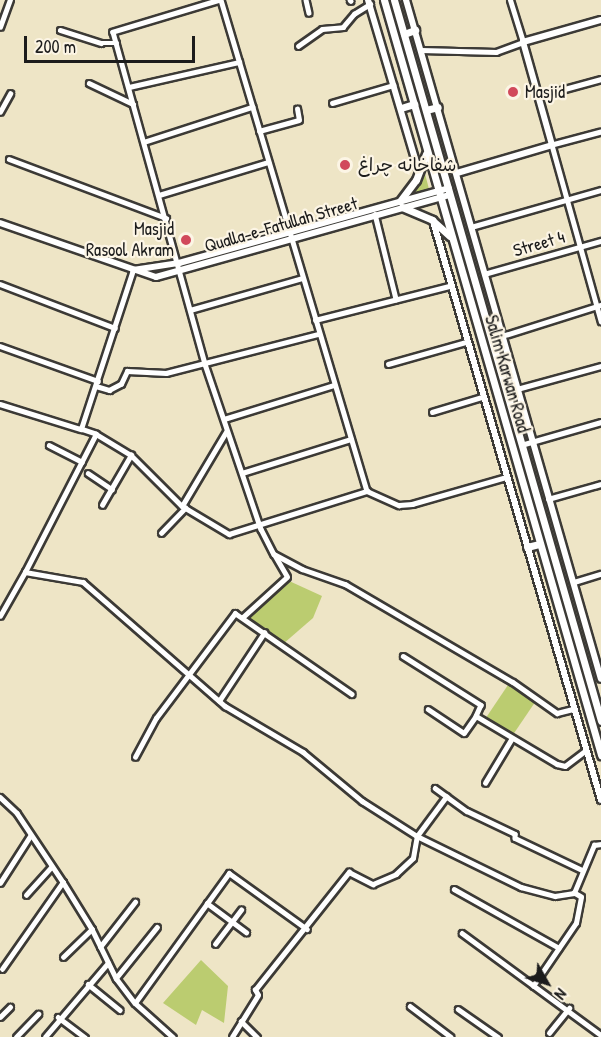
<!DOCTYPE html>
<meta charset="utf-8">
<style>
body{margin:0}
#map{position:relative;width:601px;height:1037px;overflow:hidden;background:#eee5c6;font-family:"Patrick Hand","Playpen Sans Arabic",sans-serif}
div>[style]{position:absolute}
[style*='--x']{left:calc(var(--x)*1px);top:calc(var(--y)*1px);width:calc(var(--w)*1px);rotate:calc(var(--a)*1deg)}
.green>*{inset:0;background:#bbcc70;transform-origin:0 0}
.roads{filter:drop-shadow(2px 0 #3c3a36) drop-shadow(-2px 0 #3c3a36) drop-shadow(0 2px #3c3a36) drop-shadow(0 -2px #3c3a36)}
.street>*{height:4.5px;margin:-2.25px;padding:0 2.25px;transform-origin:2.25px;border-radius:2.25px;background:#fff}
.secondary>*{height:6px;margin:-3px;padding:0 3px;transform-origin:3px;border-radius:3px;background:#fff}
.primary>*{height:7px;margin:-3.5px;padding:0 3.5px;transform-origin:3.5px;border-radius:3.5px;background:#fff}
.dots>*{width:16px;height:16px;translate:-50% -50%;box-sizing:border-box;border:3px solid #fcf5e5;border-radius:50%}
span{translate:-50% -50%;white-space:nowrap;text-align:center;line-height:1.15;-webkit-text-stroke:4.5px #fcf5e5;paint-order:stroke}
.poi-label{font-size:18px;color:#1c1c1c}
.left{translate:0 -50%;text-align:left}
.right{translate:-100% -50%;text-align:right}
.street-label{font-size:18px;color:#1c1c1c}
.north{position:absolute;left:517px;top:953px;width:60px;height:60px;-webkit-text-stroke:4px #fcf5e5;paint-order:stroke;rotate:129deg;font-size:16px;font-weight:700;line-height:24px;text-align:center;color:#1c1c1c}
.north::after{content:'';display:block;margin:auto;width:21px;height:27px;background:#1c1c1c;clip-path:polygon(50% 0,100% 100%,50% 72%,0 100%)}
.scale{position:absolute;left:24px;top:36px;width:171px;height:27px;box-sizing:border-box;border:3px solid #1c1c1c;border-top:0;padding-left:8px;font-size:18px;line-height:21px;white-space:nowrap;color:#1c1c1c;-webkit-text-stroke:4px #fcf5e5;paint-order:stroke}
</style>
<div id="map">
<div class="green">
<i style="clip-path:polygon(424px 170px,429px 189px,408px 196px,419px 182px)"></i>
<i style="clip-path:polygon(287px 580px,322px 596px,313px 618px,283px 644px,246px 618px)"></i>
<i style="left:510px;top:682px;width:32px;height:43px;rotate:34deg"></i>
<i style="clip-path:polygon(201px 960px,228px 986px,224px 1023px,202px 1010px,196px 1025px,163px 1003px)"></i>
</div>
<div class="roads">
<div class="street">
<i style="--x:220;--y:0;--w:112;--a:163.3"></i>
<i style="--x:113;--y:32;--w:345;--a:74.5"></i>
<i style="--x:205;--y:364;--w:174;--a:71.3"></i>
<i style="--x:261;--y:529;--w:28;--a:63"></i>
<i style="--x:274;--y:554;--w:32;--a:28"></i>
<i style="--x:302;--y:569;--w:46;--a:19.2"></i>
<i style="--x:345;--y:584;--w:194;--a:30.3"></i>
<i style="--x:513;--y:682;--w:54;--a:35.2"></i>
<i style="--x:557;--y:713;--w:16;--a:-14"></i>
<i style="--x:221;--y:0;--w:512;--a:73.44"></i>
<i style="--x:306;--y:0;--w:13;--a:77"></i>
<i style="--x:350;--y:0;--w:1;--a:45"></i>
<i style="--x:0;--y:27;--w:29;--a:-70"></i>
<i style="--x:60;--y:30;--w:43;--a:17.6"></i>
<i style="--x:101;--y:43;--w:16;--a:0"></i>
<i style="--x:298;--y:46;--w:29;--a:-35"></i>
<i style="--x:322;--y:29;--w:21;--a:-5"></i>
<i style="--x:343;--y:27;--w:17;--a:-50"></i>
<i style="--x:354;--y:14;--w:19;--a:-32"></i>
<i style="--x:421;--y:50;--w:75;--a:1.5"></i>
<i style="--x:496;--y:52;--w:29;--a:-20"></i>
<i style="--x:523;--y:42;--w:44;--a:-107.2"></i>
<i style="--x:89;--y:83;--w:49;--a:25.5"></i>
<i style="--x:129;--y:87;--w:113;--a:-12.8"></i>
<i style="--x:539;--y:96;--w:64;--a:-15.3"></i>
<i style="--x:332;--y:103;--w:64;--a:-16.4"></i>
<i style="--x:0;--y:112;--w:21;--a:-61"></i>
<i style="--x:259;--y:131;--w:41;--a:-15.4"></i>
<i style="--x:299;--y:120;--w:11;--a:-100"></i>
<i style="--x:601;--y:132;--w:51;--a:165.1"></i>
<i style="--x:552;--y:145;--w:183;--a:74.4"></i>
<i style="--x:144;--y:142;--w:114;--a:-18"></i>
<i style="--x:9;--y:159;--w:168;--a:20.6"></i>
<i style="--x:159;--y:195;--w:114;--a:-16.8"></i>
<i style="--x:375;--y:214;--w:88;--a:76.1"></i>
<i style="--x:471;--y:227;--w:135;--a:-15.9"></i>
<i style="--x:484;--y:274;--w:122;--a:-15.8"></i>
<i style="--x:0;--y:284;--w:123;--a:20.9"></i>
<i style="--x:190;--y:310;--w:116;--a:-15.9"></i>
<i style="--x:315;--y:320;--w:138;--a:-14.2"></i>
<i style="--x:502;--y:336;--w:104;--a:-17.4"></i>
<i style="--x:0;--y:346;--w:104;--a:19.7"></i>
<i style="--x:388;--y:364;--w:81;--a:-15.8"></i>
<i style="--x:96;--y:386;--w:14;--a:17"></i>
<i style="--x:109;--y:390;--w:13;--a:-27"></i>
<i style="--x:121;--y:384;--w:14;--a:-65"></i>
<i style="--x:127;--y:371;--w:39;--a:3"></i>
<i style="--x:166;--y:373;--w:157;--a:-14.4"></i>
<i style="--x:517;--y:389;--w:87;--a:-15.3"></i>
<i style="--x:0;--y:404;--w:85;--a:17.2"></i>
<i style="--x:81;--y:429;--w:167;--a:-71.9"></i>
<i style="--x:432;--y:412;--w:52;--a:-16.7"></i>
<i style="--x:224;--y:419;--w:115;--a:-17.2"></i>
<i style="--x:96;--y:434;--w:41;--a:31"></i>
<i style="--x:131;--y:455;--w:72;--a:45"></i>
<i style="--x:182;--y:506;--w:55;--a:30.8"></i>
<i style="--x:229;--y:534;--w:145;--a:-17.3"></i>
<i style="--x:367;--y:491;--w:35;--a:24"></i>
<i style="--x:399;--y:505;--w:13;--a:-4"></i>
<i style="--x:412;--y:504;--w:98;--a:-16"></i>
<i style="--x:49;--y:445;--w:37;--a:27"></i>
<i style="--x:521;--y:445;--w:83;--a:-16"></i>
<i style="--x:88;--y:473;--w:29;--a:34"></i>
<i style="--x:242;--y:473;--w:114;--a:-17.3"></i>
<i style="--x:548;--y:499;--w:55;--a:-15.8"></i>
<i style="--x:102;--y:505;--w:58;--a:-59.9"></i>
<i style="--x:182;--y:506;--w:86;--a:-59.3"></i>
<i style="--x:161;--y:533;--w:35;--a:-46"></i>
<i style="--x:25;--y:572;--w:155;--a:-62.8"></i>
<i style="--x:96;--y:434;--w:16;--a:-162"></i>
<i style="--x:574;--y:582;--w:28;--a:-17"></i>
<i style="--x:0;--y:616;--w:51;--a:-60.4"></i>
<i style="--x:25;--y:572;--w:59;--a:9.8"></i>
<i style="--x:83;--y:582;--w:189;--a:41.1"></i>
<i style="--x:225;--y:706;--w:91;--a:30.5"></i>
<i style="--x:303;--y:752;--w:77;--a:39.7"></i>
<i style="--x:362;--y:801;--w:65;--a:32.5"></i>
<i style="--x:417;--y:836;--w:116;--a:26.1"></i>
<i style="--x:521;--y:887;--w:35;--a:15"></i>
<i style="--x:555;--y:896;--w:19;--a:-9"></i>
<i style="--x:574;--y:893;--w:52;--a:-67.4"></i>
<i style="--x:594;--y:845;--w:7;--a:-8"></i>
<i style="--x:243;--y:617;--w:59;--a:-42.3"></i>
<i style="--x:287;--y:577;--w:24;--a:-120"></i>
<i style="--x:403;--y:656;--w:92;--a:32.1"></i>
<i style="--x:481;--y:705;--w:12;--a:114"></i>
<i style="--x:476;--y:716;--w:94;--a:30.7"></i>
<i style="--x:557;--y:764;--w:8;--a:14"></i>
<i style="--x:565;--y:766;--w:26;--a:-37"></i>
<i style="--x:219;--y:701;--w:82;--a:-56.5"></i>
<i style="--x:428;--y:709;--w:43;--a:33.7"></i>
<i style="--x:464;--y:733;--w:21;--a:-55"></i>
<i style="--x:135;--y:757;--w:44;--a:-61.7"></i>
<i style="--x:156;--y:718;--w:131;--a:-53"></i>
<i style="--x:235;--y:613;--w:142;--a:34.7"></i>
<i style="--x:485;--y:783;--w:52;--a:-59"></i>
<i style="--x:435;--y:788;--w:39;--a:36"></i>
<i style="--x:467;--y:811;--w:53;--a:25.6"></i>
<i style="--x:515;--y:834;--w:4;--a:90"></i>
<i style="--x:515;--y:838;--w:74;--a:25.5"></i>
<i style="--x:0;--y:797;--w:23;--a:43"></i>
<i style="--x:17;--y:813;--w:83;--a:56.3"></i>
<i style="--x:63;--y:882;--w:55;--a:58.3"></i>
<i style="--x:92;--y:929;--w:55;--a:63.9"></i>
<i style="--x:116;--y:978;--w:31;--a:53"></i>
<i style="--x:135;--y:1003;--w:51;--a:41.8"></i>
<i style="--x:0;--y:883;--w:56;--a:-57.4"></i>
<i style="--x:454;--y:889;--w:120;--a:29.3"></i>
<i style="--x:26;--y:895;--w:38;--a:-48"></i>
<i style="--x:207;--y:903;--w:49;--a:36.6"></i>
<i style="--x:462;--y:933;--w:172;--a:36.3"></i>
<i style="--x:215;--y:944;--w:43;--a:-52.6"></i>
<i style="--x:100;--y:947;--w:57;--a:-52.1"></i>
<i style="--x:63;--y:957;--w:40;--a:-44"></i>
<i style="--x:2;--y:969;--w:106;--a:-55"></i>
<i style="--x:116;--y:978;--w:65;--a:-51.2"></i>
<i style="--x:88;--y:984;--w:41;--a:39.1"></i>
<i style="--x:533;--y:986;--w:76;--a:-55.7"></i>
<i style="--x:576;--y:923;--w:26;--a:-79"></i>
<i style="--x:581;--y:897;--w:8;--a:-150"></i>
<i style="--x:135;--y:1003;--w:160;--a:-54.1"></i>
<i style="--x:229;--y:873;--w:96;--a:35.7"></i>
<i style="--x:410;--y:1006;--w:51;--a:37.1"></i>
<i style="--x:458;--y:1009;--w:49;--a:35"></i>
<i style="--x:0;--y:1017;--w:14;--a:-45"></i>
<i style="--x:58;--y:1017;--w:34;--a:37"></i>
<i style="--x:241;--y:1021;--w:23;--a:45"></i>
<i style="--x:549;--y:1033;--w:32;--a:-51"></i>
<i style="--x:16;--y:1037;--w:32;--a:-46"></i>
<i style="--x:45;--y:1037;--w:97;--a:-49.6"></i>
<i style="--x:232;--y:1037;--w:49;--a:-58.2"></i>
<i style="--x:258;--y:995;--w:6;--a:-121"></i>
<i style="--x:255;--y:990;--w:151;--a:-51.5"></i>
<i style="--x:349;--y:872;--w:27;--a:27"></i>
<i style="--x:373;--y:884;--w:25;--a:-23"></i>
<i style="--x:396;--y:874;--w:23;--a:-43"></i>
<i style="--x:413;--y:858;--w:22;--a:-80"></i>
<i style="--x:417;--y:836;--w:49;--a:-53.4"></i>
</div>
<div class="secondary">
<i style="--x:368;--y:0;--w:179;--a:73.5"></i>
<i style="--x:406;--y:0;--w:706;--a:73.98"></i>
<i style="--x:457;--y:173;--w:99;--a:-16.4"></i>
<i style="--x:552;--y:145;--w:107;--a:-105.7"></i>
<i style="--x:523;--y:42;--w:81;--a:-15.8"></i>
<i style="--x:433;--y:221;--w:603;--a:73.82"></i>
<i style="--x:0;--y:223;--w:165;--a:19.1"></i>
<i style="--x:156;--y:277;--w:305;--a:-15.6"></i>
<i style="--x:133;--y:270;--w:47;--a:-8.7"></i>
<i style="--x:179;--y:263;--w:280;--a:-15.5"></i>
</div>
<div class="primary">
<i style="--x:384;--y:0;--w:786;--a:73.96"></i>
<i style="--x:394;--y:0;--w:750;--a:73.98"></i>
<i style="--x:404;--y:34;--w:12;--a:-20"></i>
<i style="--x:401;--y:108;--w:14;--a:-17"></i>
<i style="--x:426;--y:110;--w:12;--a:-14"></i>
<i style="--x:400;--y:201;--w:26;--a:-53"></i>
<i style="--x:416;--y:180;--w:28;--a:-69"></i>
<i style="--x:402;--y:207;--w:33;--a:23"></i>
<i style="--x:432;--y:220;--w:24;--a:42"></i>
<i style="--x:527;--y:547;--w:12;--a:-14"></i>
</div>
</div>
<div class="dots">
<i style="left:513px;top:92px;background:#d1495b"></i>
<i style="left:345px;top:165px;background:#d1495b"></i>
<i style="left:186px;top:240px;background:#d1495b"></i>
</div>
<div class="poi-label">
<span class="left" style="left:525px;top:92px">Masjid</span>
<span class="left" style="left:358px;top:165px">شفاخانه چراغ</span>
<span class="right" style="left:174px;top:240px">Masjid<br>Rasool Akram</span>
</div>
<div class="street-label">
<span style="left:281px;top:225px;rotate:-16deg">Qualla-e-Fatullah Street</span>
<span style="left:539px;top:244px;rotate:-16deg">Street 4</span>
<span style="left:507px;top:374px;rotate:74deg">Salim Karwan Road</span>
</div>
<div class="north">N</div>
<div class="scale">200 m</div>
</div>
